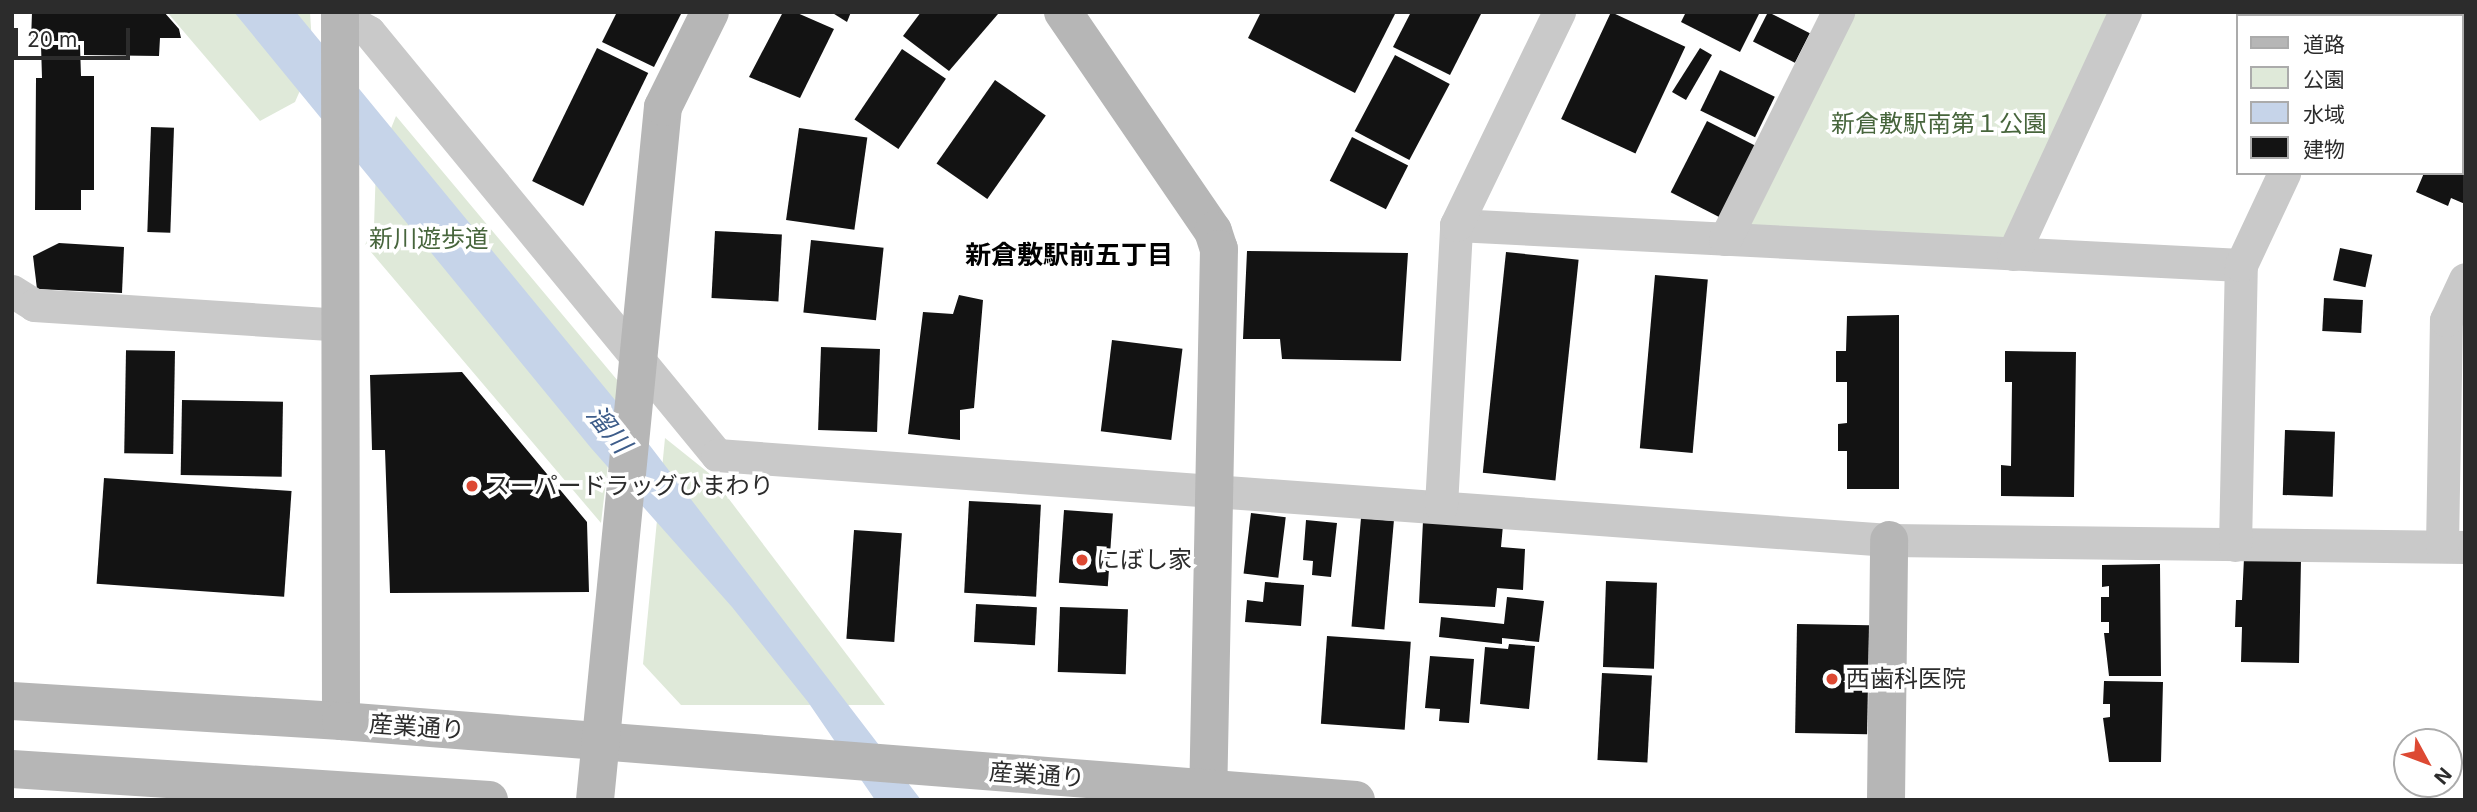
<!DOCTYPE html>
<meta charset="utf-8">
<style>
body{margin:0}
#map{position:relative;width:2477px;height:812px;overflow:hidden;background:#fff;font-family:Inter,"Noto Sans JP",sans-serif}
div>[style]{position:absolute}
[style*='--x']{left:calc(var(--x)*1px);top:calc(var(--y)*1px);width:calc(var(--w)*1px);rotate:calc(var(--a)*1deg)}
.green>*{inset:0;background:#dfe9d9}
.water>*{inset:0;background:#c6d4e9}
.building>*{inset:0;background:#131313;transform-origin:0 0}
.street>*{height:33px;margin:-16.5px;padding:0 16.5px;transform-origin:16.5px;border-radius:16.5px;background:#c9c9c9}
.secondary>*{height:38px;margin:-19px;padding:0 19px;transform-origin:19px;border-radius:19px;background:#b6b6b6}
.dots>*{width:19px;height:19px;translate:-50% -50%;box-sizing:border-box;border:4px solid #fff;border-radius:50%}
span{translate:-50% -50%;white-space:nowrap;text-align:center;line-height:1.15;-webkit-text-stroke:7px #fff;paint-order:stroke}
.park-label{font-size:24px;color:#47653c}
.poi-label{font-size:24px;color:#2c2c2c}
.left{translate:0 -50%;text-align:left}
.street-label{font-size:24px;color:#2c2c2c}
.neighbourhood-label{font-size:26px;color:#000;font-weight:700}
.water-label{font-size:26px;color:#3e5d8a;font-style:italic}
.frame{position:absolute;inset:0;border:14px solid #2c2c2c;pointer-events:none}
.legend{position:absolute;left:2236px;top:14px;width:228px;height:161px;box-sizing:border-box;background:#fff;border:2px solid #ababab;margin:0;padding:9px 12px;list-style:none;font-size:21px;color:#2c2c2c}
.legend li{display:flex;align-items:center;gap:14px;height:35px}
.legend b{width:35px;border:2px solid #ababab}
.north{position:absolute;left:2393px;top:728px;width:70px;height:70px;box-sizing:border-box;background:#fff;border:2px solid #ababab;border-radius:50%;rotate:131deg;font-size:19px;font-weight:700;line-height:28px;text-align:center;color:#2c2c2c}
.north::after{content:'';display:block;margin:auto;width:24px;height:32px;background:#dd4933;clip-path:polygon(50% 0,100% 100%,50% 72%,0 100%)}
.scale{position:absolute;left:14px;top:28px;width:116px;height:32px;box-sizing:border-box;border:4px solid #2c2c2c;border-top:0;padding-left:9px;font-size:21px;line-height:24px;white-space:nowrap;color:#2c2c2c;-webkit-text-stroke:5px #fff;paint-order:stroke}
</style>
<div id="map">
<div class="green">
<i style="clip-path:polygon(167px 12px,310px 12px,313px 61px,295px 102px,260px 121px)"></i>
<i style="clip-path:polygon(1850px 12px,2114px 12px,2008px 238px,1743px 225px)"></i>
<i style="clip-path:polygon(396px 116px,618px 381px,601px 523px,365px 245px,374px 226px,376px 166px)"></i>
<i style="clip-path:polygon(665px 438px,710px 474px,885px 705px,681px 705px,643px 664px)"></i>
</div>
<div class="water">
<i style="clip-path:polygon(234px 12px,296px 12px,615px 400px,921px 800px,875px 800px,808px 702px,732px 607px,591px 448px)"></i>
</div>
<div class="building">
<i style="clip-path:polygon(32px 12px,164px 12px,179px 29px,181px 38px,160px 38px,159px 56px,84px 55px,84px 41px,31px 41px)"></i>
<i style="clip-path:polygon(617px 12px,682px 12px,654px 67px,602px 42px)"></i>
<i style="clip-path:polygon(783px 12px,795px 12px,834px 29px,800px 98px,749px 77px)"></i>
<i style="clip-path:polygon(831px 12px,851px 12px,847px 22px)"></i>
<i style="clip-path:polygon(921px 12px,996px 12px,998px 14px,949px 71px,903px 36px)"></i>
<i style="clip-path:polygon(1261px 12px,1396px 12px,1355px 93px,1248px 38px)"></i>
<i style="clip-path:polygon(1411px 12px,1482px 12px,1450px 75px,1393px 47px)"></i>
<i style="left:1611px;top:12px;width:82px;height:118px;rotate:25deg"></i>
<i style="clip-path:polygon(1686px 12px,1760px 12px,1740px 52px,1681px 22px)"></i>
<i style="left:1768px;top:12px;width:47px;height:33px;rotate:27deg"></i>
<i style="clip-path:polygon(41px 45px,80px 45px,81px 76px,94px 76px,94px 190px,81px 190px,81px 210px,35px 210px,36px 78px,42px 78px)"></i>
<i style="left:597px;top:48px;width:57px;height:148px;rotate:26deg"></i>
<i style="clip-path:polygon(1700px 48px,1712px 55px,1686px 100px,1672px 92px)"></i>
<i style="left:902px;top:49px;width:53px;height:85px;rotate:34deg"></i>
<i style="left:1395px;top:55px;width:62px;height:86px;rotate:28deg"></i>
<i style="left:1720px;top:70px;width:61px;height:45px;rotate:26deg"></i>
<i style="left:995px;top:80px;width:62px;height:102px;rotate:35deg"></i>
<i style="left:1707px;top:121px;width:56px;height:80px;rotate:27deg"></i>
<i style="clip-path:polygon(2461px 123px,2465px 204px,2451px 198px,2448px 206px,2416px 192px,2424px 173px,2461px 173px)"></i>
<i style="left:151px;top:127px;width:23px;height:105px;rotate:2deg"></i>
<i style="left:799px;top:128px;width:69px;height:93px;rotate:8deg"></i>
<i style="left:1352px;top:137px;width:63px;height:49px;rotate:27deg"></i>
<i style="left:715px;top:231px;width:67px;height:67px;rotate:3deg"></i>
<i style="left:811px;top:240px;width:73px;height:73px;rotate:6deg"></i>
<i style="clip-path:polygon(59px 243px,124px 247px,122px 293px,37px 289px,33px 256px)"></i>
<i style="left:2340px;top:248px;width:33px;height:33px;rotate:12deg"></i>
<i style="clip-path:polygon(1247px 251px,1408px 253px,1401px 361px,1282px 359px,1280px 339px,1243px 339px)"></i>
<i style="left:1506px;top:252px;width:73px;height:222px;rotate:6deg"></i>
<i style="left:1655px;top:275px;width:53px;height:174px;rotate:5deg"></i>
<i style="clip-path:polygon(959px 295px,983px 300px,974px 408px,960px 410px,960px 440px,908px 434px,923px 312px,953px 314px)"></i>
<i style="left:2324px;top:298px;width:39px;height:33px;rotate:3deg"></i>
<i style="clip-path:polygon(1899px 315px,1899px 489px,1847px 489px,1847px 451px,1838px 451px,1838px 424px,1847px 423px,1847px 382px,1836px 382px,1836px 351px,1846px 351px,1847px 316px)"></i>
<i style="left:1112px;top:340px;width:71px;height:92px;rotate:7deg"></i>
<i style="left:821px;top:347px;width:59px;height:83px;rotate:2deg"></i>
<i style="left:175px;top:351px;width:103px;height:49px;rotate:91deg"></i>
<i style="clip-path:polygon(2005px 351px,2076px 352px,2074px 497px,2001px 496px,2001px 465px,2011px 466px,2012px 382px,2005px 382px)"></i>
<i style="clip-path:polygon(462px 372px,587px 522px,589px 592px,390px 593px,385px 450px,372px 450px,370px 375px)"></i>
<i style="left:182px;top:400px;width:101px;height:75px;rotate:1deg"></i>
<i style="left:2285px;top:430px;width:50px;height:65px;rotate:2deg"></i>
<i style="left:104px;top:478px;width:188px;height:106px;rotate:4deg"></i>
<i style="left:969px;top:501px;width:72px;height:92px;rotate:3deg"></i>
<i style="left:1064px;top:510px;width:49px;height:73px;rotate:4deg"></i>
<i style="left:1251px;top:513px;width:35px;height:61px;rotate:7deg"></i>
<i style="left:1361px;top:518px;width:33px;height:109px;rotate:5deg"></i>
<i style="clip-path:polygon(1306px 520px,1337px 523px,1331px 577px,1312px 575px,1313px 561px,1303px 560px)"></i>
<i style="clip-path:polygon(1423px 521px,1503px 525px,1501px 547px,1525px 549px,1523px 590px,1497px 588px,1495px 607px,1419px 603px)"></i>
<i style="left:854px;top:530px;width:48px;height:109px;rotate:4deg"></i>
<i style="clip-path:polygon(2244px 558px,2301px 560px,2299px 663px,2241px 662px,2242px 627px,2235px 627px,2236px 600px,2242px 600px)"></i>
<i style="clip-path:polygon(2160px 564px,2161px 676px,2109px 676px,2104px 633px,2109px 633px,2109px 622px,2101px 622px,2101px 597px,2109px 597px,2109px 586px,2102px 587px,2102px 565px)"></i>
<i style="left:1606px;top:581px;width:51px;height:86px;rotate:2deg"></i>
<i style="clip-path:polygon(1265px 582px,1304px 585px,1301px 626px,1245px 622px,1247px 600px,1263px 602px)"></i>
<i style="clip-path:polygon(1507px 597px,1544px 601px,1539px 642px,1502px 638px,1502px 644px,1439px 637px,1441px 617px,1504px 624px)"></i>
<i style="left:976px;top:604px;width:61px;height:38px;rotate:3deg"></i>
<i style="left:1060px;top:607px;width:68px;height:65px;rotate:2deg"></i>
<i style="left:1797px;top:624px;width:72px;height:109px;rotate:1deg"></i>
<i style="left:1327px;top:636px;width:84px;height:88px;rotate:4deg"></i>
<i style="clip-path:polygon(1509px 644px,1535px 646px,1529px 709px,1480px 704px,1485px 647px,1508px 649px)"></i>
<i style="clip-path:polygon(1430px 656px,1474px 659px,1469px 723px,1439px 721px,1440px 709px,1425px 708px)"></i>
<i style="left:1602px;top:673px;width:50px;height:87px;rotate:3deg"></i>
<i style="clip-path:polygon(2104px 681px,2163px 682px,2161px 762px,2109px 762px,2103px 718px,2110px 717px,2110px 704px,2103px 704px)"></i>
</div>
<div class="street">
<i style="--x:340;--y:16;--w:33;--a:29"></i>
<i style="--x:369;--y:32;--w:548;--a:50.56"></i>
<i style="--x:717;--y:455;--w:1175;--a:4.15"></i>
<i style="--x:1889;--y:540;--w:576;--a:0.7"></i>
<i style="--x:2358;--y:16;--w:4;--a:-63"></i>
<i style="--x:1456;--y:225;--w:786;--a:2.92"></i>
<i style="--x:1725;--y:239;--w:254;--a:-63.5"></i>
<i style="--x:2013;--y:254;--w:267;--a:-65.2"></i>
<i style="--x:12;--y:291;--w:26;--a:32"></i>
<i style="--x:34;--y:305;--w:308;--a:3.7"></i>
<i style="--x:1441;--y:506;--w:281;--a:-86.9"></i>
<i style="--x:1456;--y:225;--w:237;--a:-64.2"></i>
<i style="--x:2235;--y:545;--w:280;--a:-88.8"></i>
<i style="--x:2241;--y:265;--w:102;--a:-64.9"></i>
<i style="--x:2442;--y:546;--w:226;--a:-89"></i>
<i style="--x:2446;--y:320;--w:45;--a:-65.1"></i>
</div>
<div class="secondary">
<i style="--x:340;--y:12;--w:709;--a:89.92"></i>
<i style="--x:1063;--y:12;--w:265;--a:55.6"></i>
<i style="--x:1213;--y:231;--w:19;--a:72"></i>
<i style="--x:1219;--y:249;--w:551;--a:91.14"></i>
<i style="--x:12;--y:701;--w:330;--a:3.5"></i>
<i style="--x:341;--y:721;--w:1018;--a:4.45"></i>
<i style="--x:12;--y:769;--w:478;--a:3.7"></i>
<i style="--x:595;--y:800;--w:696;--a:-84.4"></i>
<i style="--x:663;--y:107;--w:106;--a:-63.7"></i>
<i style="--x:1886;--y:800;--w:260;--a:-89.3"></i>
</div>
<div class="dots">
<i style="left:472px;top:486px;background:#dd4933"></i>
<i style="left:1082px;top:560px;background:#dd4933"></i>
<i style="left:1832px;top:679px;background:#dd4933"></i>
</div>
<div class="park-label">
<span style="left:1939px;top:124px">新倉敷駅南第１公園</span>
<span style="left:429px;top:239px">新川遊歩道</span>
</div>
<div class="poi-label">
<span class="left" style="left:486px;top:486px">スーパードラッグひまわり</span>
<span class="left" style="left:1096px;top:560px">にぼし家</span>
<span class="left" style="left:1846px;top:679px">西歯科医院</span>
</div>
<div class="street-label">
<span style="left:417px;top:727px;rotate:4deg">産業通り</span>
<span style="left:1037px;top:775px;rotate:4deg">産業通り</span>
</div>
<div class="neighbourhood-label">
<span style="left:1069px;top:255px">新倉敷駅前五丁目</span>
</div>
<div class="water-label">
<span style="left:609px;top:429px;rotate:51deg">溜川</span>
</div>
<div class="frame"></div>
<ul class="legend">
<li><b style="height:9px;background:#b6b6b6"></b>道路</li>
<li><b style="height:19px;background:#dfe9d9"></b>公園</li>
<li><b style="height:19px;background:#c6d4e9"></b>水域</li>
<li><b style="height:19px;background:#131313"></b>建物</li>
</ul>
<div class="north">N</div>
<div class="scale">20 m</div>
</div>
